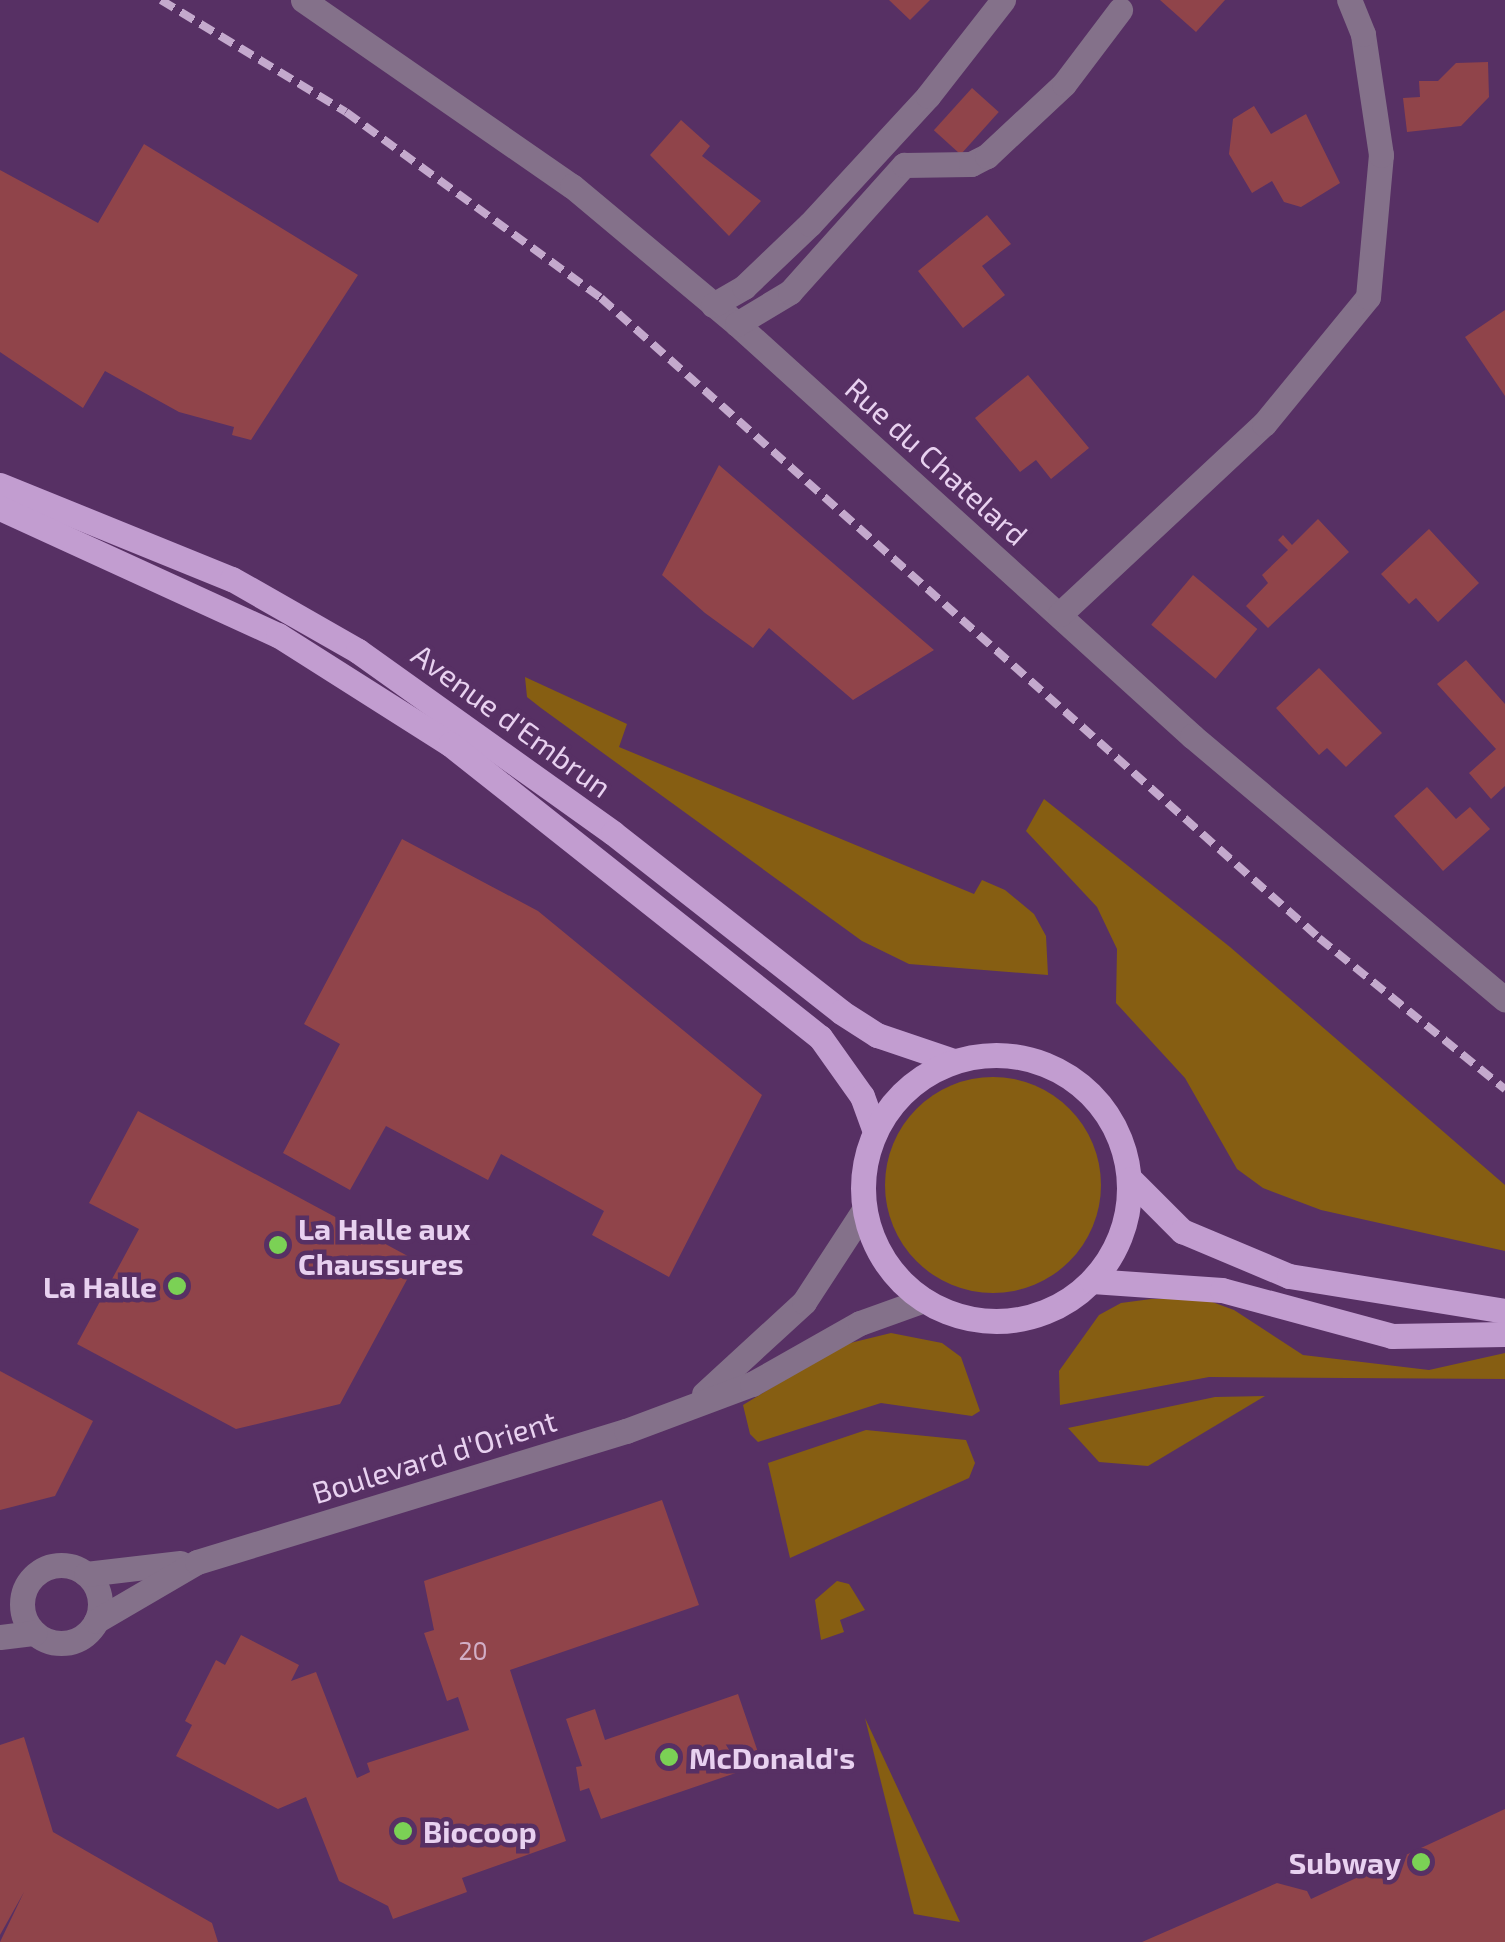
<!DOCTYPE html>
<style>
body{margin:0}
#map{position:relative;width:1505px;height:1942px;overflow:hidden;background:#573064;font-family:"Exo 2",sans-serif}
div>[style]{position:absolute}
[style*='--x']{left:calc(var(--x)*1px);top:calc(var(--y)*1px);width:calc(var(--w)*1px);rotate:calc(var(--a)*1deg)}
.green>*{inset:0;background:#865e12}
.round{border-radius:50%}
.building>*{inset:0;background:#90444a;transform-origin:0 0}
.minor>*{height:25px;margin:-12.5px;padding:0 12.5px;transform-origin:12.5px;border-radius:12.5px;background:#84718a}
.minor>.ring{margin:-12.5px;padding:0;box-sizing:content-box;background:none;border:25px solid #84718a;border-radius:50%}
.major>*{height:25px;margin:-12.5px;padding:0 12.5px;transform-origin:12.5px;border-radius:12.5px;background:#c29dd0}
.major>.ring{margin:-12.5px;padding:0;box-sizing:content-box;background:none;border:25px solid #c29dd0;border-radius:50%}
.rail>*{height:8px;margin-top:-4px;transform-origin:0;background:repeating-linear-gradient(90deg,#c4a9cd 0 15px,transparent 0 23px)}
.dots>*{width:28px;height:28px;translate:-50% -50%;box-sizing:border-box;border:5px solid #573064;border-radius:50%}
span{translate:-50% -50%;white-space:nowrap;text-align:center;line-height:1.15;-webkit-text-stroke:9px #573064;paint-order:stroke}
.number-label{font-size:25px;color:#d2aec6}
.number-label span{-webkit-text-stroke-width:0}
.street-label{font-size:30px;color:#e8d1f0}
.poi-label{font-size:30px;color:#e8d1f0;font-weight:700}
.left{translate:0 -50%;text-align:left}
.right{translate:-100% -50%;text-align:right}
</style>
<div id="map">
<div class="green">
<i style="clip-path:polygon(525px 677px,627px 724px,619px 747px,974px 894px,982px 880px,1005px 890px,1034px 914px,1046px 936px,1048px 975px,909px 964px,862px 941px,541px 708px,527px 697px)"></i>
<i style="clip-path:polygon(1044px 799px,1230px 947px,1505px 1185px,1505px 1251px,1321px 1210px,1263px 1188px,1237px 1169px,1185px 1078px,1116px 1003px,1117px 949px,1097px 907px,1026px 831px)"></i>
<i class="round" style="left:885px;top:1077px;width:216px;height:216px"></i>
<i style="clip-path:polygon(1151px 1299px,1204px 1299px,1234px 1310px,1303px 1355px,1429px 1370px,1505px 1353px,1505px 1379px,1209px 1377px,1060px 1405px,1059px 1371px,1099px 1315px,1121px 1303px)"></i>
<i style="clip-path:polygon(891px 1333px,942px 1343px,961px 1357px,980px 1411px,972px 1416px,881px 1403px,758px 1442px,750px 1434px,743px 1405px,842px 1345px)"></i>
<i style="clip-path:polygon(1265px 1396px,1148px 1466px,1099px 1462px,1068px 1428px,1215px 1397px)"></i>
<i style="clip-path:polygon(866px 1430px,966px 1440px,975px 1463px,969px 1478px,790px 1558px,768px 1463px)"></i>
<i style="clip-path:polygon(837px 1581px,849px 1584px,865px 1610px,840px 1620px,844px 1632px,821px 1640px,815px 1600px)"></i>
<i style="clip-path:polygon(865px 1718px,960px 1922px,914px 1914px)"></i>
</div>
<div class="building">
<i style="clip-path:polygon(889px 0,930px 0,910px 20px)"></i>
<i style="clip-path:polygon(1160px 0,1225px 0,1196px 32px)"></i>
<i style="clip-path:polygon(1488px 62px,1489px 97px,1461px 126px,1407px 132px,1403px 98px,1420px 97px,1419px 81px,1438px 81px,1456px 63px)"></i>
<i style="left:972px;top:88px;width:36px;height:57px;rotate:42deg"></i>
<i style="clip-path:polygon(1254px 106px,1271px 134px,1306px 114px,1340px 183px,1301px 207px,1284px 202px,1272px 181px,1252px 193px,1229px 154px,1233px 119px)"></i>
<i style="clip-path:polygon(681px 120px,710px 146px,702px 156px,761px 201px,729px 236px,650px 155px)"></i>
<i style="clip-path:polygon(144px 144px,358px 275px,251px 440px,232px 435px,234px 427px,179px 412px,105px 371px,83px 408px,0 352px,0 170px,98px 223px)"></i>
<i style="clip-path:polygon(987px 215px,1011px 244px,982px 266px,1005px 295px,963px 328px,918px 271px)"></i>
<i style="clip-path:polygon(1505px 310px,1505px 396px,1465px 337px)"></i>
<i style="clip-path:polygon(1028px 375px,1089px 448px,1051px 479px,1036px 460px,1020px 472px,975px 418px)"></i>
<i style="clip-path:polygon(719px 465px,934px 650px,853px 700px,769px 628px,753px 648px,705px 613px,662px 575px)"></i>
<i style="clip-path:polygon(1318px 519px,1349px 552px,1268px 628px,1246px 606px,1268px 583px,1262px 575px,1288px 550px,1278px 540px,1283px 535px,1292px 545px)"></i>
<i style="clip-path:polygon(1429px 529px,1479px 583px,1438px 622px,1416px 598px,1409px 604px,1381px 574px)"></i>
<i style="left:1193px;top:575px;width:84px;height:65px;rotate:40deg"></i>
<i style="clip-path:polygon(1466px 660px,1505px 704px,1505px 786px,1491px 799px,1469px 773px,1496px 749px,1437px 684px)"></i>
<i style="clip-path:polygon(1319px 668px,1382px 733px,1346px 767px,1327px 748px,1319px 755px,1276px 708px)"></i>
<i style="clip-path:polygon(1427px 787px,1456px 819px,1470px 807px,1490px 829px,1443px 871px,1394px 816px)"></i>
<i style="clip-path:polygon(402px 839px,538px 911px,762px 1095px,669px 1277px,592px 1235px,604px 1211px,501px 1154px,488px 1180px,386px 1126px,350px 1190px,283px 1153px,340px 1044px,304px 1024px)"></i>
<i style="clip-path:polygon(138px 1111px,417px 1261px,340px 1404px,236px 1429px,77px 1344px,139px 1229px,89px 1203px)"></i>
<i style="clip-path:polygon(0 1371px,93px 1421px,55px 1496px,0 1510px)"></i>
<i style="clip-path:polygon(662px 1500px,699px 1605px,510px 1670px,566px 1841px,462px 1878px,467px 1892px,393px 1919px,388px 1906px,339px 1881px,306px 1797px,278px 1809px,176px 1756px,192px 1725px,185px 1721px,216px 1660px,225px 1665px,241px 1635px,299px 1665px,291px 1681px,316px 1672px,357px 1778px,370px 1772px,367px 1763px,469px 1730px,458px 1697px,447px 1701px,424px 1633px,434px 1630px,424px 1581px)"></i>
<i style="clip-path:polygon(738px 1694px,762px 1764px,601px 1819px,589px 1788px,580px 1791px,576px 1767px,582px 1766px,566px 1719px,595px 1709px,605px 1740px)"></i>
<i style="clip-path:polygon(24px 1737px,53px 1832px,212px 1923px,218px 1942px,0 1942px,24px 1892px,0 1935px,0 1745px)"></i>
<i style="clip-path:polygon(1505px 1809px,1505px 1942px,1142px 1942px,1277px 1883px,1307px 1891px,1311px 1899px)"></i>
</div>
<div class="minor">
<i style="--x:303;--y:0;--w:327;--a:34.7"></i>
<i style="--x:572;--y:186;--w:215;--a:39.9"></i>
<i style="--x:737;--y:324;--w:614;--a:42.16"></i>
<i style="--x:1192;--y:736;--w:409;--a:40.1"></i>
<i style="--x:713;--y:305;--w:36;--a:-30"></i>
<i style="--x:744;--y:287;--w:91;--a:-43.7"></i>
<i style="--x:810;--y:224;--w:174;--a:-47.3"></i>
<i style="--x:928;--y:96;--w:122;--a:-52"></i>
<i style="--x:737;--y:324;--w:62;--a:-31.1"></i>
<i style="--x:790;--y:292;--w:171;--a:-48.1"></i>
<i style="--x:904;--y:165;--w:67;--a:-0.9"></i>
<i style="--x:971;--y:164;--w:18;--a:-27"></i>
<i style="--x:987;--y:156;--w:105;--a:-43.1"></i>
<i style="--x:1064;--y:84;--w:93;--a:-52.9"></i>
<i style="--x:1060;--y:614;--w:279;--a:-43"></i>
<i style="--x:1264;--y:424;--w:164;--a:-50.7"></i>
<i style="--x:1368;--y:297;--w:143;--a:-84.8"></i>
<i style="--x:1381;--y:155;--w:122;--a:-98.5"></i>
<i style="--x:1363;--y:34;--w:37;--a:-112"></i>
<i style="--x:704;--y:1394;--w:136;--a:-42.6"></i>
<i style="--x:804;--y:1302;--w:110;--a:-56.9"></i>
<i class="ring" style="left:22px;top:1565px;width:53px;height:53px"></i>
<i style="--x:86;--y:1574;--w:95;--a:-6.7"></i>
<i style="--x:96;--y:1621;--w:117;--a:-30.3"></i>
<i style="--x:197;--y:1562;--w:449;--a:-17"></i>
<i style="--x:626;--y:1431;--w:134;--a:-20.5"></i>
<i style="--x:752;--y:1384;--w:124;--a:-29.5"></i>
<i style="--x:860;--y:1323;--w:68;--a:-19.8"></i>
<i style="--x:0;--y:1637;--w:35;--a:-7"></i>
</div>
<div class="major">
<i style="--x:0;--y:485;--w:250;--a:22.1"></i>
<i style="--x:232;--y:579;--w:145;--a:29.7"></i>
<i style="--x:358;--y:651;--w:313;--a:35.5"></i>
<i style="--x:613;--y:833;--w:290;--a:38.1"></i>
<i style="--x:841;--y:1012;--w:43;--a:32.6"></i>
<i style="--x:877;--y:1035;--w:81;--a:18.7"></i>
<i style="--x:0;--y:508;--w:306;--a:24.6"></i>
<i style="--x:278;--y:635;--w:204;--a:32.4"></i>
<i style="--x:450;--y:744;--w:472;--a:38.4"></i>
<i style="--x:820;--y:1037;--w:72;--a:54.6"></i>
<i style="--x:862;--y:1096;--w:38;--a:70"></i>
<i class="ring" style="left:863px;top:1055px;width:241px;height:241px"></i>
<i style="--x:1130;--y:1179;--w:74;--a:45"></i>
<i style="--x:1182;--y:1231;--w:116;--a:22.8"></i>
<i style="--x:1289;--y:1276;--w:219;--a:9.2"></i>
<i style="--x:1092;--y:1281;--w:130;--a:4"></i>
<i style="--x:1222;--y:1290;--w:176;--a:15.1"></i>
<i style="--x:1392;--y:1336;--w:113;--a:-1"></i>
</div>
<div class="rail">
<i style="--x:161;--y:0;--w:216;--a:31.2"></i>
<i style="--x:346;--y:112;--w:316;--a:36.1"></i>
<i style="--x:601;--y:298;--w:962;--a:41.71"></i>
<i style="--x:1319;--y:938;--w:240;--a:39.1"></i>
</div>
<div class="dots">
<i style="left:278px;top:1245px;background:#7bd155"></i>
<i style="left:177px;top:1286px;background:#7bd155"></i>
<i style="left:669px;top:1757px;background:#7bd155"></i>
<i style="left:403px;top:1831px;background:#7bd155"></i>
<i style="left:1421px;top:1862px;background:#7bd155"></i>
</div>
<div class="number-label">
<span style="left:473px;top:1650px">20</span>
</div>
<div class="street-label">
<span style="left:937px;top:461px;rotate:42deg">Rue du Chatelard</span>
<span style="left:512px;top:720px;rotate:36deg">Avenue d'Embrun</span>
<span style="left:434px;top:1456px;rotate:-17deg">Boulevard d'Orient</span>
</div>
<div class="poi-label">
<span class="left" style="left:298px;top:1245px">La Halle aux<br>Chaussures</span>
<span class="right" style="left:157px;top:1286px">La Halle</span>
<span class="left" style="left:689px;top:1757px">McDonald's</span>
<span class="left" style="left:423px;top:1831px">Biocoop</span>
<span class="right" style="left:1401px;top:1862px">Subway</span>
</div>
</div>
